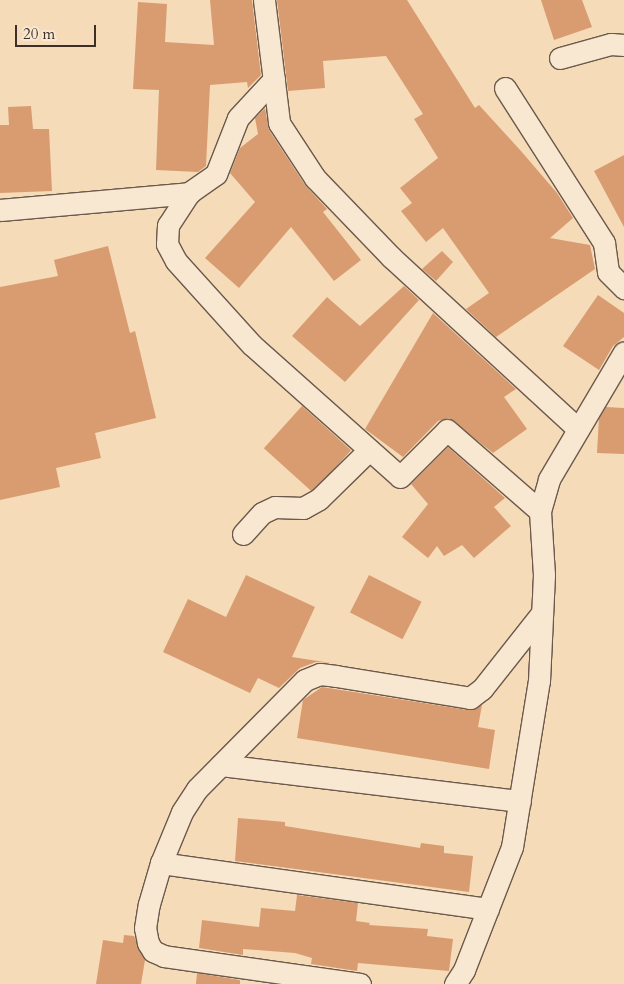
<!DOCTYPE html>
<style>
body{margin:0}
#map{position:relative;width:624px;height:984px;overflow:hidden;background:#f5dbb8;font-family:Cardo,serif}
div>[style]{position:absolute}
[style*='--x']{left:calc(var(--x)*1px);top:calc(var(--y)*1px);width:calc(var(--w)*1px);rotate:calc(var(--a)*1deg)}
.building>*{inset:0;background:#d99c71;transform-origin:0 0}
.roads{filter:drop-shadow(1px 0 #6b594c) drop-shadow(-1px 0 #6b594c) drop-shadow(0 1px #6b594c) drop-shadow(0 -1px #6b594c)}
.minor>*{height:21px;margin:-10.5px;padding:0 10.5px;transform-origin:10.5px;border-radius:10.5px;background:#f8e8d1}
span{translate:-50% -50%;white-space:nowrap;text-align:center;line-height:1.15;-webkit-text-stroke:4.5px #f8e8d1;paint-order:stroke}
.scale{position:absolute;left:15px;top:25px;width:81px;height:22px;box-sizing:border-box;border:2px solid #3d2e28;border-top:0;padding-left:6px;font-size:15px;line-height:18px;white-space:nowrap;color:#3d2e28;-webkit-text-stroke:4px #f8e8d1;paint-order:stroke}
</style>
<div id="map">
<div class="building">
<i style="clip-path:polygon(210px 0,252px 0,261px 75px,248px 88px,247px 82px,210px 85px,206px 166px,198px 172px,156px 170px,159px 90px,133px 89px,138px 2px,167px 4px,165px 42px,214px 45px)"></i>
<i style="clip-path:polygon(277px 0,407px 0,475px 108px,479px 105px,521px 151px,557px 193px,573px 218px,550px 238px,590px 245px,595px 269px,496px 337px,466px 309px,489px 293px,443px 228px,426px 242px,401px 211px,412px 203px,400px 188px,438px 158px,414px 119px,423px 114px,386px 56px,323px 61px,325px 88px,288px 91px)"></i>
<i style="clip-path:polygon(541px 0,582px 0,592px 27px,554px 40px)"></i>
<i style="clip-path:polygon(31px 106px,33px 129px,49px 129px,52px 191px,0 193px,0 125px,9px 125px,8px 107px)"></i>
<i style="clip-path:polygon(265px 108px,269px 130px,305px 185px,327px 209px,323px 212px,361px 260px,334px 281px,291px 227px,239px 288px,205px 258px,255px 202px,230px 173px,240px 148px,258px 134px,255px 118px)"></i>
<i style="clip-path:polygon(624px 155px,624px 227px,594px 171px)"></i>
<i style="clip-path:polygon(108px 246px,130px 333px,135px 331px,156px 418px,95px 433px,101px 458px,56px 468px,60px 487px,0 500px,0 287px,58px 276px,54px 260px)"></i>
<i style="clip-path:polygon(442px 251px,453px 262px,436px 281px,422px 269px)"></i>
<i style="clip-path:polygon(404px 286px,419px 300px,345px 382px,292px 336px,327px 297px,360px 326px)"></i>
<i style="clip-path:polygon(598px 295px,624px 313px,624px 337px,613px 346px,599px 370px,563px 346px)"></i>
<i style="clip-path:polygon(433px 313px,516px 389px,504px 397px,527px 429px,493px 453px,449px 418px,438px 421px,403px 457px,365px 429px)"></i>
<i style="left:302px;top:406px;width:66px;height:57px;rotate:42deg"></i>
<i style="clip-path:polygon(606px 407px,624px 408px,624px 454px,597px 453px,599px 418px)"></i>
<i style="clip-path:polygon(448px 447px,505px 498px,494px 507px,511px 526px,474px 558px,462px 545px,444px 556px,437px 546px,428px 558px,402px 537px,428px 504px,411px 484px)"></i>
<i style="clip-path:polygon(246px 575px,315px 607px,292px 657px,331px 663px,316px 662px,300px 668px,279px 688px,258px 678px,250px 693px,163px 652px,188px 599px,226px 617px)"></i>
<i style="left:369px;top:575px;width:59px;height:42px;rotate:27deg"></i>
<i style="clip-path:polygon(322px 687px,468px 710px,482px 705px,478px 727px,495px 730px,489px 769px,297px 738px,303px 700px)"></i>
<i style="clip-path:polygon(238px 818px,285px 822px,285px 826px,420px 848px,421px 843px,444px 846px,444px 853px,473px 856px,469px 892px,235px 861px)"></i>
<i style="clip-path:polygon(297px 895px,358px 903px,356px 921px,370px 923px,369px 925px,428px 929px,427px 936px,453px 939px,449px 971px,358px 963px,357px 971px,311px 964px,312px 958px,295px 953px,243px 949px,243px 955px,199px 948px,202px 920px,259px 927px,261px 908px,295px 911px)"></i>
<i style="clip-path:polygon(124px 935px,134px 936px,145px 960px,141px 984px,96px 984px,103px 940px,123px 943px)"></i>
<i style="clip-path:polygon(197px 973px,240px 980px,240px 984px,196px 984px)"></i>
</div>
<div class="roads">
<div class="minor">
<i style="--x:264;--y:0;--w:124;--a:83"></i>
<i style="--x:279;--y:123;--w:66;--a:56.8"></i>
<i style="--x:315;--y:178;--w:110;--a:46.1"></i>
<i style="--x:391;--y:257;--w:254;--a:42.6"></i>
<i style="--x:560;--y:58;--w:53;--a:-15.4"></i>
<i style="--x:611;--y:44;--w:13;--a:4"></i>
<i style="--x:274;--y:79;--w:53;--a:132.7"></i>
<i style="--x:238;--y:118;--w:60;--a:111.4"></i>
<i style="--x:216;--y:174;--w:33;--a:145"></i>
<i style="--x:189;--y:193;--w:38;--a:123"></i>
<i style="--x:168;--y:225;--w:19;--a:93"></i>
<i style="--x:167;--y:244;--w:19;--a:62"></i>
<i style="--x:176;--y:261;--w:113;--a:47.9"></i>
<i style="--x:252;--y:345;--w:198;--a:41.7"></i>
<i style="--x:400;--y:477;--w:66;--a:-45"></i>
<i style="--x:447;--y:430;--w:123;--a:41.1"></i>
<i style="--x:505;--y:88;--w:184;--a:57.4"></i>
<i style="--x:604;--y:243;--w:29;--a:82"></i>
<i style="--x:608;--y:272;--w:23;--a:45"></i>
<i style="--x:0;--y:210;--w:190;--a:-5.1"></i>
<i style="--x:243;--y:534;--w:28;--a:-48"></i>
<i style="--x:262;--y:513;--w:14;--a:-25"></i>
<i style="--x:275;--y:507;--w:28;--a:2"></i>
<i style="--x:303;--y:508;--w:18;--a:-29"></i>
<i style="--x:319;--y:499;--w:70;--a:-44.4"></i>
<i style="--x:221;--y:765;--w:301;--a:6.9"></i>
<i style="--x:161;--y:863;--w:330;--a:8"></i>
<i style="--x:360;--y:984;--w:198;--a:-171.9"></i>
<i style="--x:164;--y:956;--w:12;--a:-156"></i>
<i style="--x:153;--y:951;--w:9;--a:-122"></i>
<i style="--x:148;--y:943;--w:15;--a:-101"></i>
<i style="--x:145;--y:928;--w:24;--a:-81"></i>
<i style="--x:149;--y:904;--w:43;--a:-73.7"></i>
<i style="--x:161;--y:863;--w:55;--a:-67.6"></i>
<i style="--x:182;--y:812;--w:27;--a:-57"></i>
<i style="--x:197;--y:789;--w:153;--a:-45.3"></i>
<i style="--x:305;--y:680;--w:16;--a:-22"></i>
<i style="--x:320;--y:674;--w:16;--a:7"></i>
<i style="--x:336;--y:676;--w:136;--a:9.3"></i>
<i style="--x:470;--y:698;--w:15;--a:-37"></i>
<i style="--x:482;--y:689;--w:97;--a:-51.7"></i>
<i style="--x:455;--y:984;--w:17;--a:-57"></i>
<i style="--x:464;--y:970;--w:132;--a:-68.7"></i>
<i style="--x:512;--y:847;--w:168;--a:-80.8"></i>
<i style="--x:539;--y:681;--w:106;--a:-87.3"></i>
<i style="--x:544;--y:575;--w:64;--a:-93.6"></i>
<i style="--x:540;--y:511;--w:33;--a:-74"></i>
<i style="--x:549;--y:479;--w:147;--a:-59.4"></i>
</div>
</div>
<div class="scale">20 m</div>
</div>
